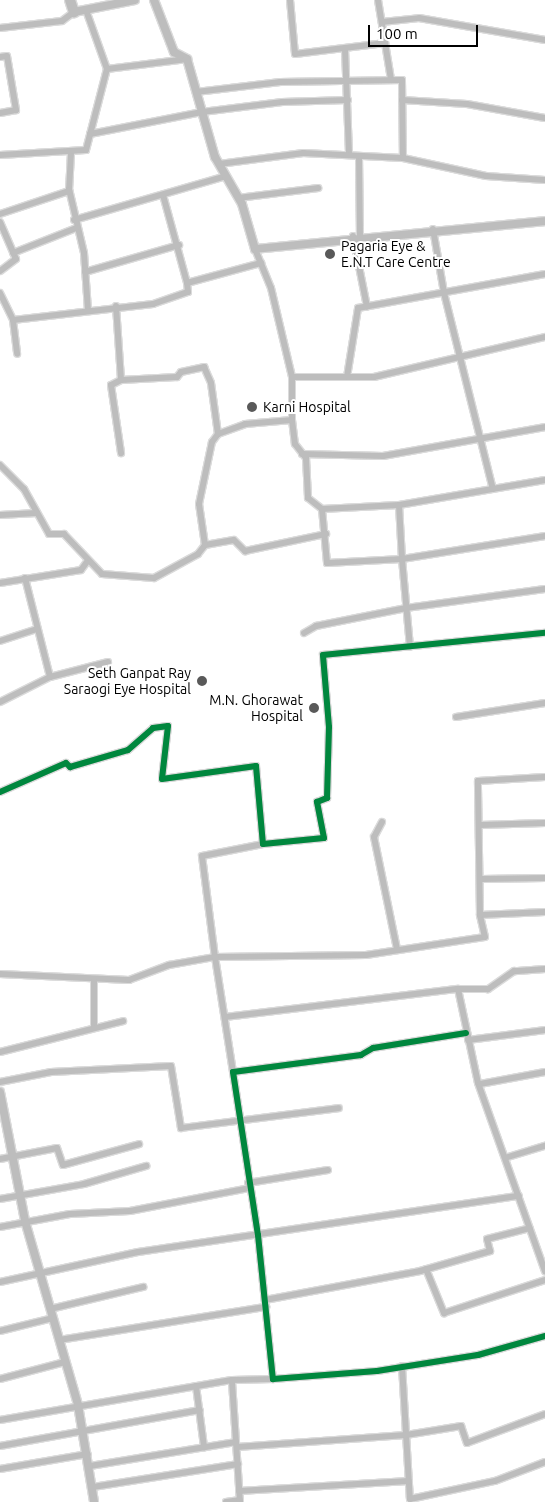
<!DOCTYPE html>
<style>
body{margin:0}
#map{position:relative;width:545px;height:1502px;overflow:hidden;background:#fff;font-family:Ubuntu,sans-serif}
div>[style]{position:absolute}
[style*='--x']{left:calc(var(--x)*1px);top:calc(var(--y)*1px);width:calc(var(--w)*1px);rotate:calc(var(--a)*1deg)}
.roads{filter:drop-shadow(1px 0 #dbdbdb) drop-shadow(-1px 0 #dbdbdb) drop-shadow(0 1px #dbdbdb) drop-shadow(0 -1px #dbdbdb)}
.minor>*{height:6px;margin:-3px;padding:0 3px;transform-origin:3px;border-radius:3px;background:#bdbdbd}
.tertiary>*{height:8px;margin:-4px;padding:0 4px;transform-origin:4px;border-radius:4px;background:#bdbdbd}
.primary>*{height:10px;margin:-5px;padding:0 5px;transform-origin:5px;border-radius:5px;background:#bdbdbd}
.cycleway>*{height:6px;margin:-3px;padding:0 3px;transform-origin:3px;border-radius:3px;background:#00873e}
.dots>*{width:14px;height:14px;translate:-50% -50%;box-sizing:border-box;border:2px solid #fff;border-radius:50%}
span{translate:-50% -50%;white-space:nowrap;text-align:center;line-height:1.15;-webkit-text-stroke:4px #fff;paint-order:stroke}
.poi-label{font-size:14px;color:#000}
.left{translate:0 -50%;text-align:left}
.right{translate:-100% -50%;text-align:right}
.scale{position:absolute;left:368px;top:25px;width:110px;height:22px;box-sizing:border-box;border:2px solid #000;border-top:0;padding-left:6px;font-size:15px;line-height:18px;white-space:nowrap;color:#000;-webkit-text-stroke:4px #fff;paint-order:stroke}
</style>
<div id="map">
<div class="roads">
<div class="minor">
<i style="--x:290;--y:0;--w:54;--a:84.7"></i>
<i style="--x:295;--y:54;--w:91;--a:-7"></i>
<i style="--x:378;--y:0;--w:80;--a:80.7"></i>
<i style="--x:382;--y:22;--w:37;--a:-6"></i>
<i style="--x:419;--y:18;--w:128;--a:9.9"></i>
<i style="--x:0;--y:28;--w:62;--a:-6.4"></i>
<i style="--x:62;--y:21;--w:15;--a:-37"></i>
<i style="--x:345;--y:49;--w:106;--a:87.8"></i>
<i style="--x:0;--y:57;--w:7;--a:-8"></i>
<i style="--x:7;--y:56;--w:55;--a:80.5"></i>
<i style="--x:16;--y:110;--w:16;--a:169"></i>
<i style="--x:107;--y:69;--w:81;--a:-7.1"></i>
<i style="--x:196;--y:92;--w:85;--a:-6.8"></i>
<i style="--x:280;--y:82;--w:122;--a:-0.9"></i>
<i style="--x:402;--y:80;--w:78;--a:89.3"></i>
<i style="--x:402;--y:100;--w:65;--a:3.5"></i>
<i style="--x:467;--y:104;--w:79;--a:10.2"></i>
<i style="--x:90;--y:134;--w:114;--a:-11.1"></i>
<i style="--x:202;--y:112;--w:81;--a:-7.1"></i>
<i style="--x:282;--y:102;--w:66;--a:-1.7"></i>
<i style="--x:71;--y:153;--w:36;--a:93"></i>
<i style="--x:69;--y:189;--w:66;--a:76.8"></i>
<i style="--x:84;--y:253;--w:57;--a:86"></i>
<i style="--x:0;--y:155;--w:86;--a:-3.3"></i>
<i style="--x:86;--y:150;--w:84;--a:-75.5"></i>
<i style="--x:107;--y:69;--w:63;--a:-109.6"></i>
<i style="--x:359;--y:156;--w:79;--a:89.3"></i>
<i style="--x:219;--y:164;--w:85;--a:-7.5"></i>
<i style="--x:303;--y:153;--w:100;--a:2.9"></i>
<i style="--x:403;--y:158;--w:85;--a:12.2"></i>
<i style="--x:486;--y:176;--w:59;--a:3.9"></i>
<i style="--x:163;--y:195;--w:91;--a:74.7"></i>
<i style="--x:238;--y:198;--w:81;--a:-7.1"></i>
<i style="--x:0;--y:214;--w:73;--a:-18.4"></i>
<i style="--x:74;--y:220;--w:158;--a:-16.1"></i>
<i style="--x:0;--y:222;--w:40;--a:66.6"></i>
<i style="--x:16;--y:259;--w:20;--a:143"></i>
<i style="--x:433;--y:229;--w:65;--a:80.2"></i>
<i style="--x:444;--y:293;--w:202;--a:76"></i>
<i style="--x:353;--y:236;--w:72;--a:78.8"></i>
<i style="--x:255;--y:249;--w:42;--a:67.7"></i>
<i style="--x:271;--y:288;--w:91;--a:76.7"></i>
<i style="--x:292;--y:377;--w:43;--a:90"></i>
<i style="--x:292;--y:420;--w:24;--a:83"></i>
<i style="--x:295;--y:444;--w:18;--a:52"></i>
<i style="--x:306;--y:458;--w:40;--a:87.1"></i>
<i style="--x:308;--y:498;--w:18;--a:38"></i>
<i style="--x:322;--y:509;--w:54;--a:84.7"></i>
<i style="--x:327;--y:563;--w:75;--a:-3.1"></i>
<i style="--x:402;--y:559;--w:88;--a:84.8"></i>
<i style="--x:13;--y:253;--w:68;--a:-21.6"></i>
<i style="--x:85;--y:272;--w:98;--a:-16"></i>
<i style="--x:0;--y:293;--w:30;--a:64"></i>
<i style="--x:13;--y:320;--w:34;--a:83"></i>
<i style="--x:116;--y:306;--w:74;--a:86.1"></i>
<i style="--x:121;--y:380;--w:11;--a:153"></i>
<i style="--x:111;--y:385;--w:69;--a:81.6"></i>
<i style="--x:13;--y:320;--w:141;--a:-6.5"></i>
<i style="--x:153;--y:304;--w:37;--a:-19"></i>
<i style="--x:188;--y:292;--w:9;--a:-96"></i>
<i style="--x:187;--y:283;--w:77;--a:-15.1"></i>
<i style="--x:292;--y:377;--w:82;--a:0"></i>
<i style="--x:374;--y:377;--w:176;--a:-13.2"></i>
<i style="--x:347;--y:377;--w:70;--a:-80.9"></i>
<i style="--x:358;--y:308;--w:190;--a:-10.3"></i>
<i style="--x:121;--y:380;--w:56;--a:-3.1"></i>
<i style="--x:177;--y:377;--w:6;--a:-51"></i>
<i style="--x:181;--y:372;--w:24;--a:-12"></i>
<i style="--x:204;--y:367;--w:17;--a:66"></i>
<i style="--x:211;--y:383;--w:51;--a:82.2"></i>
<i style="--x:302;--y:454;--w:81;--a:1.4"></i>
<i style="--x:383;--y:456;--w:165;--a:-10.1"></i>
<i style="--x:0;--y:465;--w:34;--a:45"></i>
<i style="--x:24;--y:489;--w:51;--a:60.9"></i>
<i style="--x:49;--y:534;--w:15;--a:0"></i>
<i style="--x:64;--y:534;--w:55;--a:46.5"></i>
<i style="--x:102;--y:574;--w:52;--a:4.4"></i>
<i style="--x:154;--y:578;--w:50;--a:-28.6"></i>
<i style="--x:198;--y:554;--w:11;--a:-52"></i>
<i style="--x:205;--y:545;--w:29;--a:-10"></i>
<i style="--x:234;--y:540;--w:16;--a:45"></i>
<i style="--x:245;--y:551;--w:83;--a:-11.9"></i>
<i style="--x:545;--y:480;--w:148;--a:170.3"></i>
<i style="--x:399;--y:505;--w:54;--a:86.8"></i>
<i style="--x:402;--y:559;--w:145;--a:-9.1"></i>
<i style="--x:322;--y:509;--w:77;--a:-3"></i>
<i style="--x:0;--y:515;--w:37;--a:-3"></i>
<i style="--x:205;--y:545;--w:41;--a:-98.3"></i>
<i style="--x:199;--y:504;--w:63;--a:-78.2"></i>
<i style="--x:212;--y:442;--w:10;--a:-53"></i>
<i style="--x:218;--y:434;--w:29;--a:-20"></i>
<i style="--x:245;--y:424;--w:47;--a:-4.9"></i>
<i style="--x:25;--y:578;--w:102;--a:75.8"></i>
<i style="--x:0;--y:583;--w:82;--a:-9.1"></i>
<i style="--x:81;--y:570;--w:9;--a:-54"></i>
<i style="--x:304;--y:633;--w:14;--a:-30"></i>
<i style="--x:316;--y:626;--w:92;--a:-11.3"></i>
<i style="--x:406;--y:608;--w:140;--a:-7.8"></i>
<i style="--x:0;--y:641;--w:38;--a:-18"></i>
<i style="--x:0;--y:702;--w:56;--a:-26.6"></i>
<i style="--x:50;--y:677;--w:60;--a:-14.5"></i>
<i style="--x:456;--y:717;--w:90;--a:-8.9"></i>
<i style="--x:0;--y:792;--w:72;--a:-23.7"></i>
<i style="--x:66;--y:763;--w:6;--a:45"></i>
<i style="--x:70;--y:767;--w:60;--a:-16.3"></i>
<i style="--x:128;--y:750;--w:33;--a:-41"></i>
<i style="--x:153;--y:728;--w:15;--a:-8"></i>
<i style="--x:168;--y:726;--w:53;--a:96.5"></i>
<i style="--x:162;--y:779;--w:95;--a:-7.9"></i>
<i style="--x:256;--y:766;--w:78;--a:84.9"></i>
<i style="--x:263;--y:844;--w:61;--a:-5.6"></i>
<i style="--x:324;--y:838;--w:37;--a:-101"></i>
<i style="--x:317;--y:802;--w:11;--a:-22"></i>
<i style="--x:327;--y:798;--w:71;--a:-88.4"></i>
<i style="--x:329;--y:727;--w:72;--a:-94.8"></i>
<i style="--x:323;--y:655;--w:223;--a:-5.7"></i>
<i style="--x:382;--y:822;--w:17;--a:118"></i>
<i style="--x:374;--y:837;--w:114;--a:78.4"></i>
<i style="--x:480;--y:825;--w:65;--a:-1.8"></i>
<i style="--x:263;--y:844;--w:62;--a:168.9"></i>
<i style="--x:202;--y:856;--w:102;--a:82.7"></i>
<i style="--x:215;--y:957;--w:151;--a:-0.8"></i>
<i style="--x:366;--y:955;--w:120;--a:-8.6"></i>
<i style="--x:485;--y:937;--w:23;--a:-103"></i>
<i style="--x:480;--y:915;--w:65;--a:-2.6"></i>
<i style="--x:482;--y:879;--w:63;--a:-0.9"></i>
<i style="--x:480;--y:915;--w:134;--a:-90.9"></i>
<i style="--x:478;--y:781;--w:67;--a:-3.4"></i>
<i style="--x:545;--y:969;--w:31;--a:176"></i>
<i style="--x:514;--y:971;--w:32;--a:145"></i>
<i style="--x:488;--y:989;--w:30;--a:180"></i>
<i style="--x:458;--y:989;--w:96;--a:78"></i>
<i style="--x:478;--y:1083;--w:200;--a:70.4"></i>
<i style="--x:0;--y:974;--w:129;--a:2.7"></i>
<i style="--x:129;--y:980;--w:43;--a:-20.6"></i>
<i style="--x:169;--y:965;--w:47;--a:-9.9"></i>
<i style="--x:215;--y:957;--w:116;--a:81.1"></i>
<i style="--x:225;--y:1017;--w:235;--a:-6.9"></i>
<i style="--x:94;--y:1025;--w:45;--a:-90"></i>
<i style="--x:466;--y:1033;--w:94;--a:170.8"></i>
<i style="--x:373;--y:1048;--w:14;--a:150"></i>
<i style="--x:361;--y:1055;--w:129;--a:172.4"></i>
<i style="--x:233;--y:1072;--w:165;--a:81.3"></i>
<i style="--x:258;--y:1235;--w:145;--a:84.1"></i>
<i style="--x:273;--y:1379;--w:104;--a:-4.4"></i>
<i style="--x:377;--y:1371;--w:102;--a:-9"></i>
<i style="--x:478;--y:1355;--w:70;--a:-15.8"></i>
<i style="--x:468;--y:1040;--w:78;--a:-7.4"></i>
<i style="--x:0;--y:1052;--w:127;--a:-14.1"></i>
<i style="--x:0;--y:1082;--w:52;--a:-11.1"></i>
<i style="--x:51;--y:1072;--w:120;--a:-2.9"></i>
<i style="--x:171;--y:1066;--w:63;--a:80.8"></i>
<i style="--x:181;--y:1128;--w:159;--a:-7.2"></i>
<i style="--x:480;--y:1084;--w:66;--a:-10.5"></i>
<i style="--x:508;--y:1157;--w:39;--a:-17"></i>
<i style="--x:0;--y:1159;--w:58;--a:-10.9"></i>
<i style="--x:57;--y:1148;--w:18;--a:71"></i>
<i style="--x:63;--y:1165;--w:79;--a:-15.4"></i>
<i style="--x:248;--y:1183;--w:81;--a:-9.2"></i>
<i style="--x:0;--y:1199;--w:85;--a:-10.1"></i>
<i style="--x:84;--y:1184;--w:65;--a:-16.2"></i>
<i style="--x:0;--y:1227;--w:71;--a:-10.5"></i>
<i style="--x:70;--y:1214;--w:60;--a:-2.9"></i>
<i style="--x:130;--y:1211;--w:121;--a:-10.9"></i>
<i style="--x:426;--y:1269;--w:48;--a:67.8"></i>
<i style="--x:444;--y:1313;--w:106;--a:-18.1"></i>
<i style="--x:0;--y:1282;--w:141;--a:-12.3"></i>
<i style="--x:138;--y:1252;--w:385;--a:-8.4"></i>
<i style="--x:265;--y:1300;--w:158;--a:-10.6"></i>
<i style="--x:420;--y:1271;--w:73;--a:-15.9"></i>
<i style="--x:490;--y:1251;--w:12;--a:-104"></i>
<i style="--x:487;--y:1239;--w:44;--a:-14.3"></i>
<i style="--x:50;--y:1309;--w:96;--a:-13.3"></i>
<i style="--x:0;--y:1331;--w:55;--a:-13.8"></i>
<i style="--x:59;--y:1340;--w:210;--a:-9.1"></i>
<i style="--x:402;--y:1366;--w:133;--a:86.6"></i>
<i style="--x:410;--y:1499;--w:87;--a:-12"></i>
<i style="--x:495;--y:1481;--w:53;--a:-20.8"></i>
<i style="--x:0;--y:1379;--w:67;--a:-14.7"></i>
<i style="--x:196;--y:1386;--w:62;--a:82.5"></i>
<i style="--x:0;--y:1420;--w:235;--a:-9.8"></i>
<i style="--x:0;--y:1446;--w:203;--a:-10.2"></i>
<i style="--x:237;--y:1447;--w:169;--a:-4.1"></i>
<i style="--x:406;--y:1435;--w:56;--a:-9.3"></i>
<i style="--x:461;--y:1426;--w:18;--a:71"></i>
<i style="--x:467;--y:1443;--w:83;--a:-20.4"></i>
<i style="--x:90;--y:1466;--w:148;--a:-9.3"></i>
<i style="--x:0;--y:1469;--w:89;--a:-9.7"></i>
<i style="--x:93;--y:1487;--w:147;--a:-9"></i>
<i style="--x:239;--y:1491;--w:170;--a:-3.4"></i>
<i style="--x:226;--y:1502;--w:14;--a:-8"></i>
<i style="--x:240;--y:1502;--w:122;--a:-93.8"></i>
<i style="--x:232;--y:1380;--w:41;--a:-1.4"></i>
</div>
<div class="tertiary">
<i style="--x:154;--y:0;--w:56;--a:69"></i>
<i style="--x:174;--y:52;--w:15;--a:28"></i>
<i style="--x:187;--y:59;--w:102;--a:74.1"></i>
<i style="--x:215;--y:157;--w:54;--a:60.1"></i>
<i style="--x:242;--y:204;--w:47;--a:73.9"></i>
<i style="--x:255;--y:249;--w:291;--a:-5.5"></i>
<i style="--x:74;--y:12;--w:62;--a:-11.1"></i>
<i style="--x:0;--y:1092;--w:131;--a:79"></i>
<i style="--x:25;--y:1221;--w:191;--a:73.9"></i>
<i style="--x:78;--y:1405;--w:98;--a:80.6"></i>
</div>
<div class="primary">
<i style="--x:70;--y:0;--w:13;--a:72"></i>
</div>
</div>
<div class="cycleway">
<i style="--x:0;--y:792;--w:72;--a:-23.7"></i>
<i style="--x:66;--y:763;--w:6;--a:45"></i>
<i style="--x:70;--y:767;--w:60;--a:-16.3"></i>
<i style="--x:128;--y:750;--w:33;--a:-41"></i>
<i style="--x:153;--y:728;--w:15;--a:-8"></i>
<i style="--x:168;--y:726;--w:53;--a:96.5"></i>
<i style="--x:162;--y:779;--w:95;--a:-7.9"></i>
<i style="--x:256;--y:766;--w:78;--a:84.9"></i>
<i style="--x:263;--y:844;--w:61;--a:-5.6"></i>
<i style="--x:324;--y:838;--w:37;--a:-101"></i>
<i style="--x:317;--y:802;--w:11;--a:-22"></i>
<i style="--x:327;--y:798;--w:71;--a:-88.4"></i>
<i style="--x:329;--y:727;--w:72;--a:-94.8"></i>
<i style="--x:323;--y:655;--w:223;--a:-5.7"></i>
<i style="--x:466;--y:1033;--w:94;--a:170.8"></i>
<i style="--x:373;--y:1048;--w:14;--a:150"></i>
<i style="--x:361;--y:1055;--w:129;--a:172.4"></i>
<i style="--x:233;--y:1072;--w:165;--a:81.3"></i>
<i style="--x:258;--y:1235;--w:145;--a:84.1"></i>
<i style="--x:273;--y:1379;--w:104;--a:-4.4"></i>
<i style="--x:377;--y:1371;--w:102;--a:-9"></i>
<i style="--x:478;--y:1355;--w:70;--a:-15.8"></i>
</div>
<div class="dots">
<i style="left:330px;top:254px;background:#595959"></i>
<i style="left:252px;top:407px;background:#595959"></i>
<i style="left:202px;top:681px;background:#595959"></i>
<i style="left:314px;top:708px;background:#595959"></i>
</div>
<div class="poi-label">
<span class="left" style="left:341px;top:254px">Pagaria Eye &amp;<br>E.N.T Care Centre</span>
<span class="left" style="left:263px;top:407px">Karni Hospital</span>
<span class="right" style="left:191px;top:681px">Seth Ganpat Ray<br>Saraogi Eye Hospital</span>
<span class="right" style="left:303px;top:708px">M.N. Ghorawat<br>Hospital</span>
</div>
<div class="scale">100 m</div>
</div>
